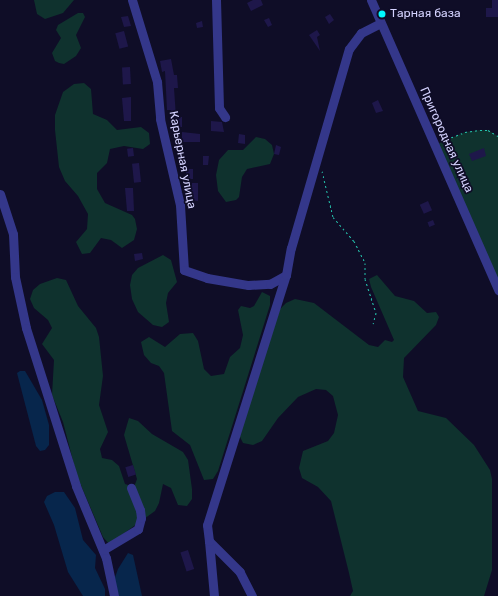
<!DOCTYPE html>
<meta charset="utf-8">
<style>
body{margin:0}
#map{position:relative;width:498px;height:596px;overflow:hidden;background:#0f0d27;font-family:Rubik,sans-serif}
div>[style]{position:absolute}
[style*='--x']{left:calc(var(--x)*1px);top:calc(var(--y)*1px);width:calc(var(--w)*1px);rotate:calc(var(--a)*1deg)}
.green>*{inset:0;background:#0f322e}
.water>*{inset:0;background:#07264c}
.building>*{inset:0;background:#1e174a;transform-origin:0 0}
.path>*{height:1px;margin-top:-0.5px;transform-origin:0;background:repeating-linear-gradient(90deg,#24c2ac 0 2px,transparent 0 5px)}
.minor>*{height:9px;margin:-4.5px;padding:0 4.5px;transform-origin:4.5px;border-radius:4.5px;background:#34378a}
.dots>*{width:11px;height:11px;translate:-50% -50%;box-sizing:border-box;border:2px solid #0f0d27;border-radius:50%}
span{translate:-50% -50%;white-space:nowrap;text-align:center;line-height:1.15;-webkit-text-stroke:3.5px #0f0d27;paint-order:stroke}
.poi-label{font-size:12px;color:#d5d3ff}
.left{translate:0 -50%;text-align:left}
.street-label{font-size:12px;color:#d5d3ff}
</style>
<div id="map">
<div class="green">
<i style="clip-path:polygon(34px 0,74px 0,63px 13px,45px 19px,37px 14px)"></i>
<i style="clip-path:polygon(78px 13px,83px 13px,85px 17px,76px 35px,81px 48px,76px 56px,64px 64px,59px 63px,55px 61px,52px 53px,61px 38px,56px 30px,58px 25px)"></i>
<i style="clip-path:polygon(84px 83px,91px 89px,93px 114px,107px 120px,117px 130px,141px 127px,149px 133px,150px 144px,143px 149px,124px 146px,110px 149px,107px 163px,97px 173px,97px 189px,105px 203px,132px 215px,135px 219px,137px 229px,134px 240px,122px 248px,111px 240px,101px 238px,90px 253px,82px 254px,76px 242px,87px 229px,88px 214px,78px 196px,65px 181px,59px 167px,55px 130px,55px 115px,63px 92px,74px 84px)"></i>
<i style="clip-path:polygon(480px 130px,488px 130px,498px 136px,498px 290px,435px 145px,465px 132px)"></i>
<i style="clip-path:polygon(256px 137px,265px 139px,272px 145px,274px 154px,270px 164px,247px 169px,242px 177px,239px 197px,236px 200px,226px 202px,218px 191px,216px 175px,219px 160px,228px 150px,243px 150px)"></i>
<i style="clip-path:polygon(163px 255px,171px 260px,177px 282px,168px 293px,166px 303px,169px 322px,162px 327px,153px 325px,138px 312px,132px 299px,130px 285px,132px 275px,138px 268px)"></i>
<i style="clip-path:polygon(377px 275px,395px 296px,414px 301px,427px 313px,436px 312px,439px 317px,436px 325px,404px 358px,403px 377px,418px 411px,446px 418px,474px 445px,490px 470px,492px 479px,492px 570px,484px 596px,350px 596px,353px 591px,349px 573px,331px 501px,318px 487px,302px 478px,299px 468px,303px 451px,328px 441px,334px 433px,338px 415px,333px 396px,326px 390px,316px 389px,298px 397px,278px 418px,262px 441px,253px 445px,243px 443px,239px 435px,280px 309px,286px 303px,295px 299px,314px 303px,369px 345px,378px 347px,385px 340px,392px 342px,394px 340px,371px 287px,369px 279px)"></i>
<i style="clip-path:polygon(57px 278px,66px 280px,78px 306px,96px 328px,99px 337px,103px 376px,99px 405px,108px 432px,100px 449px,102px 458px,112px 460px,119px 466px,125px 484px,134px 487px,137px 479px,124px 435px,129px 418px,138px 421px,152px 434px,183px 452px,188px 460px,192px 489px,192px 499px,187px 506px,178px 505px,171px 488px,163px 484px,159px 503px,155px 511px,109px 544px,103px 537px,77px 476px,63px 422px,52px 395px,54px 360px,42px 344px,52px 328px,48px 320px,34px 308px,30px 299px,33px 290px,40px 284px)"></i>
<i style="clip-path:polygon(262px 292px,270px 296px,270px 305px,218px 471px,213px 479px,204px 480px,190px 445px,172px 431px,164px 373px,159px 366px,151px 363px,144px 355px,141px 342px,149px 337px,165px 347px,180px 334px,193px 333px,198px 341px,204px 369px,211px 376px,224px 374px,230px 357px,240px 348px,243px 335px,238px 310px,241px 306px,250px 308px,254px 306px)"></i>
</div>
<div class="water">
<i style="clip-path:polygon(20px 371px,25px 371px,28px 376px,42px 400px,49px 425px,49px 445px,45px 450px,40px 451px,36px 446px,17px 373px)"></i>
<i style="clip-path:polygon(55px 492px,64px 492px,75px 508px,83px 540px,96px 555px,95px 568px,105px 589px,105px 596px,83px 596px,68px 572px,54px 525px,44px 502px,47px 496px)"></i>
<i style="clip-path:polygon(128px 553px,133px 555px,142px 596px,119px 596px,114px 580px,118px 569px)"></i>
</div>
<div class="building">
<i style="clip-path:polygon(253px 0,261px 0,263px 5px,251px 11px,247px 3px)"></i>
<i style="clip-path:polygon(492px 0,498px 0,498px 17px,486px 17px,486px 8px,492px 8px)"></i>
<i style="clip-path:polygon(330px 14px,334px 20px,329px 24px,325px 17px)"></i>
<i style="clip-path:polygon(128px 16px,131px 26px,124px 27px,121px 17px)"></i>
<i style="clip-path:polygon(269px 18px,272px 25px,268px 27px,264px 20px)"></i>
<i style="clip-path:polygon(202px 21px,203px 27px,197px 28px,196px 23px)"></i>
<i style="clip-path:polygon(317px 30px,320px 35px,317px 37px,320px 51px,309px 35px)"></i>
<i style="left:124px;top:31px;width:16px;height:9px;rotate:75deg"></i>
<i style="clip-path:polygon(171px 59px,174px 75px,177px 75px,178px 88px,174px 88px,176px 117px,182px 117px,182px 127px,170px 127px,171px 110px,167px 110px,165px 71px,162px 72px,160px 61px)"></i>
<i style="left:130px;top:67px;width:17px;height:8px;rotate:87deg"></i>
<i style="clip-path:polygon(131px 97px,131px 121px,124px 121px,122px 98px)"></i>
<i style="clip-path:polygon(378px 100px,383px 111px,376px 113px,372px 103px)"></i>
<i style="clip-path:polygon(211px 121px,222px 122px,224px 132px,211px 131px)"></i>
<i style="clip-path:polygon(182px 132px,200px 134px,200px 142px,182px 142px)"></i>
<i style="clip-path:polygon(239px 134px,245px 135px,245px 144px,238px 143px)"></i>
<i style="clip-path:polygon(276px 145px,281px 147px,279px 155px,274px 154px)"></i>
<i style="left:133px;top:148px;width:8px;height:6px;rotate:83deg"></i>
<i style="clip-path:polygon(484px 148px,486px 156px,472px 161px,469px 154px)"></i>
<i style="clip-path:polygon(203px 156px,209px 156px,208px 165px,203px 165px)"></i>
<i style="left:139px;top:163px;width:19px;height:7px;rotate:84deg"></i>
<i style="left:186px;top:169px;width:7px;height:10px"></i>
<i style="clip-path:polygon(192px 183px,198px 183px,198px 201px,191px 200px)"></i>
<i style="clip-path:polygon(125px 188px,133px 188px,134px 211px,127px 211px)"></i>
<i style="left:428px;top:201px;width:10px;height:9px;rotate:66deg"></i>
<i style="left:433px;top:220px;width:5px;height:6px;rotate:68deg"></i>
<i style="clip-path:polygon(142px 253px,143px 259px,135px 261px,134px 254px)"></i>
<i style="left:133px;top:465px;width:10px;height:8px;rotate:73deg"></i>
<i style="left:188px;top:550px;width:20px;height:8px;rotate:72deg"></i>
</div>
<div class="path">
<i style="--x:442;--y:141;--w:25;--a:-21"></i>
<i style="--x:465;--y:132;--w:15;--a:-8"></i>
<i style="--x:480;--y:130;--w:8;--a:0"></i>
<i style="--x:488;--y:130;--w:12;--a:31"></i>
<i style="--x:322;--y:171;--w:47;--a:76.6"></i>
<i style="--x:333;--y:217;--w:32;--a:49"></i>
<i style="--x:354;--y:241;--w:25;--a:63"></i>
<i style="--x:365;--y:263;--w:16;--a:90"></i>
<i style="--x:365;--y:279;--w:36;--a:72"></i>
<i style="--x:376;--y:313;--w:11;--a:105"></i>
</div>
<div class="minor">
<i style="--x:132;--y:0;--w:86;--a:73"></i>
<i style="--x:157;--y:82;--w:37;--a:85"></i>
<i style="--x:160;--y:119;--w:88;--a:76.9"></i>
<i style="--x:180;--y:205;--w:65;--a:86.5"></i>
<i style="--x:184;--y:270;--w:24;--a:19"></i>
<i style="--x:207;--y:278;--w:42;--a:9.7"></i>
<i style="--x:248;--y:285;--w:22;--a:-3"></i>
<i style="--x:270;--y:284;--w:18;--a:-29"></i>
<i style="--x:216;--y:0;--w:108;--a:88.4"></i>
<i style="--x:219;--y:108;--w:11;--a:56"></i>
<i style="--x:371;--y:0;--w:317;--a:66.3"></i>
<i style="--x:0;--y:194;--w:42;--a:72"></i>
<i style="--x:13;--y:234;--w:43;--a:87.3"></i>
<i style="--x:15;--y:277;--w:52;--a:77.8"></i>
<i style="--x:26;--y:328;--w:166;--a:72.4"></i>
<i style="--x:76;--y:486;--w:78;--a:67.4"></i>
<i style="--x:106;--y:558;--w:39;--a:78"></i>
<i style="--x:209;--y:541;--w:55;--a:84.8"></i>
<i style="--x:103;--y:550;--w:41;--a:-31"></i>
<i style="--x:138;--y:529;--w:11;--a:-75"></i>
<i style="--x:141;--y:518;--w:8;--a:-97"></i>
<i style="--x:140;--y:510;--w:24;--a:-112"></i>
<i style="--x:252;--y:596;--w:27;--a:-117"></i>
<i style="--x:240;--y:572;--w:44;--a:-135"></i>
<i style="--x:209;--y:541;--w:16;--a:-97"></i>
<i style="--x:207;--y:525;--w:262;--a:-72.5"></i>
<i style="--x:286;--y:275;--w:27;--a:-80"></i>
<i style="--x:291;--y:248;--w:207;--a:-73.8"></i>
<i style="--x:349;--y:49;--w:20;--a:-53"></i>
<i style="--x:361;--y:33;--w:22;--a:-27"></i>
</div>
<div class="dots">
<i style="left:382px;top:14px;background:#00f9fe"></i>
</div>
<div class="poi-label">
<span class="left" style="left:390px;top:14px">Тарная база</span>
</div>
<div class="street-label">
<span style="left:446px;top:140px;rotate:66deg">Пригородная улица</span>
<span style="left:182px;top:160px;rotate:79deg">Карьерная улица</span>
</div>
</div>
